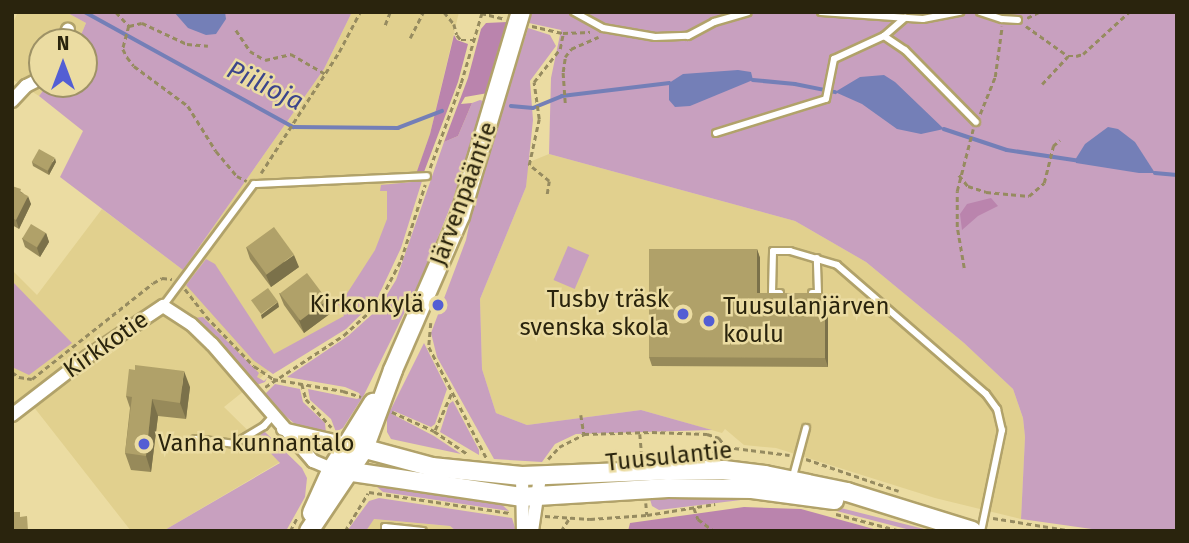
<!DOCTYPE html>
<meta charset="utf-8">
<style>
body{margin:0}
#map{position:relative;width:1189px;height:543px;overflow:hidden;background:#ebdca2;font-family:"Fira Sans",sans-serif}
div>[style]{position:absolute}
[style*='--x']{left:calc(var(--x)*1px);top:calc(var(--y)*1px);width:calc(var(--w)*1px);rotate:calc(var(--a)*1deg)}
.built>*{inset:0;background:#e1d08e}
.green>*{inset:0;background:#c8a0bf;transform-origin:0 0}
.forest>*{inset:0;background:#ba84ad}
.water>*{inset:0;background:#747fb7}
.stream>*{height:3.5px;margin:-1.75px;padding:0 1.75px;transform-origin:1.75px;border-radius:1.75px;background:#747fb7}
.path>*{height:2.5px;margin-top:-1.25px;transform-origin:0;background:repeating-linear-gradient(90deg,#968b60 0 5px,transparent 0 8.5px)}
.roads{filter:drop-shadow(2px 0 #b1a26a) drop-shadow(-2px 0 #b1a26a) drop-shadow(0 2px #b1a26a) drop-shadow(0 -2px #b1a26a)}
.service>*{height:6px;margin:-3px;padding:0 3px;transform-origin:3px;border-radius:3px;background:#fff}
.minor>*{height:12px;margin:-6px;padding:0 6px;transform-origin:6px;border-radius:6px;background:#fff}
.secondary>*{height:18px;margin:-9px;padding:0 9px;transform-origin:9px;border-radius:9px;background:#fff}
.wall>*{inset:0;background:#978a5a}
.shaded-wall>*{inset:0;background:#7b714a}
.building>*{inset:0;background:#b0a169;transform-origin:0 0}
.dots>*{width:19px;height:19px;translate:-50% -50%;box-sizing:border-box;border:4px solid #ebdca2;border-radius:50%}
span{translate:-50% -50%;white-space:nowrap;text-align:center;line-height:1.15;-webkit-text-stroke:5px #ebdca2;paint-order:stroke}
.street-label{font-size:24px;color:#2a240d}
.poi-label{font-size:24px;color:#2a240d}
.right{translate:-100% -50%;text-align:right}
.left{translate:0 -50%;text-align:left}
.water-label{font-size:26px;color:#3c458c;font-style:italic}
.frame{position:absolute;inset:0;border:14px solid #2a240d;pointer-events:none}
.north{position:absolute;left:28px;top:28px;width:70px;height:70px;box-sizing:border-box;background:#ebdca2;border:2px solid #9e9266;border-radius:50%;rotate:0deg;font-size:19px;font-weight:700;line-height:28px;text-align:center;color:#2a240d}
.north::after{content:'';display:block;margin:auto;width:24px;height:32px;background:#535ed4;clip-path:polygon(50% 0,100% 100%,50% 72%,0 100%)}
</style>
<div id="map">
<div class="built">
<i style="clip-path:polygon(18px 12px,66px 12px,86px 23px,78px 42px,42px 42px,42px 84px,48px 84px,39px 96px,12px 79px,12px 25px)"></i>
<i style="clip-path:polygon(352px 12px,459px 12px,430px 134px,380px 281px,345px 325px,275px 366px,224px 407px,280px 462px,163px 531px,131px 531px,33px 406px,12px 422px,12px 270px,37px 295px,102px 209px,183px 270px,324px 69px)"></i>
<i style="clip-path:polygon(549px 154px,795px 221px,866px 262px,964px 343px,1013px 389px,1023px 418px,1025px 437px,1021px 519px,935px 498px,776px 448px,744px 445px,725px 429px,722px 433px,641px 410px,527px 425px,496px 413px,482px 369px,480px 299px,526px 187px,527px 163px)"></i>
<i style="clip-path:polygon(373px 519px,450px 526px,456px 531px,366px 531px)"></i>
</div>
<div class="green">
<i style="clip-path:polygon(66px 12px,352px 12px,324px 69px,183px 270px,60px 177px,83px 131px,39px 96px,48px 84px,84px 84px,84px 42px,78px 42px,86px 23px)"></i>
<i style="clip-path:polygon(532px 12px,1177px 12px,1177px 531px,1106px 531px,1021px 519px,1025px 437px,1023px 418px,1013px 389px,964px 343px,866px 262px,795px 221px,549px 154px,551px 78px,561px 30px,529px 23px)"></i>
<i style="clip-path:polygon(528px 28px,550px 35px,556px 46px,530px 81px,533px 120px,526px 187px,480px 299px,482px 369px,496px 413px,527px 425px,641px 410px,712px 430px,576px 434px,555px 444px,542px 462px,494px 459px,437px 357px,431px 333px,466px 240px,475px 197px)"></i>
<i style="clip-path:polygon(480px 100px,486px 102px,467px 166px,421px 279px,364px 395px,343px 428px,336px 432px,331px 419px,310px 400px,308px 389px,357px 399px,361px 397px,359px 393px,345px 387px,287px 377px,348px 336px,378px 309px,396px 280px,444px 142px,458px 136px,472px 103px)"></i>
<i style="clip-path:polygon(422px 181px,401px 248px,377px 299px,346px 329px,273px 374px,253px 360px,186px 285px,206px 259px,215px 264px,274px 354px,344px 316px,336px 300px,346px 295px,375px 250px,387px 219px,387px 191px,380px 191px,381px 185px)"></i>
<i style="left:568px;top:246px;width:23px;height:37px;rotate:23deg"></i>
<i style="clip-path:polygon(12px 281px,72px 343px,29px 375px,12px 367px)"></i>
<i style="clip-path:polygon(203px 317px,259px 373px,257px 377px,264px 381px,267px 378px,265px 382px,254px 386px,218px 341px,194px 318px)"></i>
<i style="clip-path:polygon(424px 343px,447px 389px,435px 424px,431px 427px,394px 411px,392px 414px,434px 436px,461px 454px,391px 439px,387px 432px,387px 417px)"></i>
<i style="clip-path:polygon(275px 384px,300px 389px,303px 402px,325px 423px,326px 433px,295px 424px,262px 397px)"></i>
<i style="clip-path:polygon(453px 401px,479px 450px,479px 455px,440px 432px,449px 404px)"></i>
<i style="clip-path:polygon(264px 431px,302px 468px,307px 478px,305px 497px,286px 531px,163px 531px,280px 463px,257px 439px)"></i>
<i style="clip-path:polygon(376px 486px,481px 500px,501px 504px,509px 511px,383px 492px)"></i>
<i style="clip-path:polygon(750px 494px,821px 503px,932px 531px,914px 531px,821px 507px,749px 499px,659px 510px,652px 506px,649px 496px)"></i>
<i style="clip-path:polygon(379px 498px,512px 518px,516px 531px,456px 531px,450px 526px,374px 519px,366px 531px,347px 531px,369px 501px)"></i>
</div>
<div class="forest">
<i style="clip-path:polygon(507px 22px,488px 93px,465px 97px,461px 104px,472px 103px,458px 136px,444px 142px,468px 78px,481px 29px,486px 23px)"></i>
<i style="clip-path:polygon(454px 35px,457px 40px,468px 44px,458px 82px,424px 172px,416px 174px,430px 134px)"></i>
<i style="clip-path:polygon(991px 198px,998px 206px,978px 216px,962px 230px,960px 214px,967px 204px)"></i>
<i style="clip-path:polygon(744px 507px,801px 509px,881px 531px,628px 531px,630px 523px)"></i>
</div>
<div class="water">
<i style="clip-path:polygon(174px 12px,225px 12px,226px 19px,216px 34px,206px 35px,188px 28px)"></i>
<i style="clip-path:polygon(738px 70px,751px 72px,753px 80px,690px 106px,675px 107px,669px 100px,669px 83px,683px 74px)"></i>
<i style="clip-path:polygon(884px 75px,895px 82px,944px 129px,921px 134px,897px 129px,862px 104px,835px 92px,860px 77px)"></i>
<i style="clip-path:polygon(1108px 127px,1118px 129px,1135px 142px,1155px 173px,1139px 173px,1076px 163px,1075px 160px,1085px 144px)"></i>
</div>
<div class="stream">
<i style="--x:85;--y:12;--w:238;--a:28.9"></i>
<i style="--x:293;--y:127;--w:105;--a:0.5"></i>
<i style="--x:398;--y:128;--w:47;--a:-21.1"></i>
<i style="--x:753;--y:80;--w:42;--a:5.4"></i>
<i style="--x:795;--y:84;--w:41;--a:11.3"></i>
<i style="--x:511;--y:106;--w:22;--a:5"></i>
<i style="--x:533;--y:108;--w:31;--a:-22"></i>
<i style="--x:562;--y:96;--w:108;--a:-6.9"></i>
<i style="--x:944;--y:129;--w:66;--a:18.4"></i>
<i style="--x:1007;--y:150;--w:69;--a:8.4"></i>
<i style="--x:1155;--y:173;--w:22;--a:5"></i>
</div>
<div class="path">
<i style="--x:116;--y:12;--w:19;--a:47"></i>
<i style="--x:129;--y:26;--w:24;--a:105"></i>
<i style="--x:123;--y:49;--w:9;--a:63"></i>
<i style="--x:127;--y:57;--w:11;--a:52"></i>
<i style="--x:134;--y:66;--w:67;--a:36.5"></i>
<i style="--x:188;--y:106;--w:53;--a:58.1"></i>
<i style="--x:216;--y:151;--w:33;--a:50"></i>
<i style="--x:237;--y:176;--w:11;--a:27"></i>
<i style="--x:444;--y:12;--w:16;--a:50"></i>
<i style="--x:454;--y:24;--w:11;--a:75"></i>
<i style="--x:457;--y:35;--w:6;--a:51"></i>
<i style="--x:461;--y:40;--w:13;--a:0"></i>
<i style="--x:481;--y:13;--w:25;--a:14"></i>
<i style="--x:1027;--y:18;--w:13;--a:-27"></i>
<i style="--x:385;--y:25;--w:14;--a:-69"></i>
<i style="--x:129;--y:26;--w:13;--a:-13"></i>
<i style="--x:142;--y:23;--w:50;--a:25"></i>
<i style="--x:187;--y:44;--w:21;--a:5"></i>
<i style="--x:532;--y:26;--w:32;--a:13"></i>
<i style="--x:1026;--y:26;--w:52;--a:35.5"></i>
<i style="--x:1068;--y:56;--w:8;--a:0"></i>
<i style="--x:1076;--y:56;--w:7;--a:-16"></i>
<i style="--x:1083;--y:54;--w:62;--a:-42.4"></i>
<i style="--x:236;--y:30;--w:25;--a:56"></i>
<i style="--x:250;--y:51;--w:17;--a:31"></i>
<i style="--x:265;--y:60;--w:27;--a:-13"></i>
<i style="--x:291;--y:54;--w:39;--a:30"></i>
<i style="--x:410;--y:38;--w:29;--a:-63"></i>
<i style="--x:1042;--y:84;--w:38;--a:-47"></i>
<i style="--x:565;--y:103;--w:31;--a:-94"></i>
<i style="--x:563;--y:72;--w:15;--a:-82"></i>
<i style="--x:565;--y:57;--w:10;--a:-53"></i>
<i style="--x:571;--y:49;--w:30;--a:-24"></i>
<i style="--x:980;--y:114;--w:40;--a:-68"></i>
<i style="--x:995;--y:77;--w:51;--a:-82.2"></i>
<i style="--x:430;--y:168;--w:90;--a:-70"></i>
<i style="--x:461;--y:83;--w:74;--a:-73.5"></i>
<i style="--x:261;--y:173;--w:144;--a:-57.2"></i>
<i style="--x:339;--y:52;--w:45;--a:-62.3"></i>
<i style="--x:959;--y:175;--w:14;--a:51"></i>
<i style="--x:968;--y:186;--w:19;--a:18"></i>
<i style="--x:986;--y:192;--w:43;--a:5.3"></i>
<i style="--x:1029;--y:196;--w:20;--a:-41"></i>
<i style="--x:1044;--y:183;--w:38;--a:-76"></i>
<i style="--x:1053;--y:146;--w:9;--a:-41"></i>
<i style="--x:547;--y:194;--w:13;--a:-81"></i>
<i style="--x:549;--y:181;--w:26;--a:-141"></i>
<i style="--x:529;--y:165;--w:47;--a:-77.7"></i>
<i style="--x:539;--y:119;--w:37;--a:-98"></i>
<i style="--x:534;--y:82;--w:42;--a:-51.8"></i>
<i style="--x:560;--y:49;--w:16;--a:-79"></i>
<i style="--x:563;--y:33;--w:27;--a:-2"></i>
<i style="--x:964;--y:268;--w:42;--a:-99.7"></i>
<i style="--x:957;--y:227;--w:36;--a:-90"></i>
<i style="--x:957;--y:191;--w:64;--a:-75.5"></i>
<i style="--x:185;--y:289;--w:34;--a:52"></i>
<i style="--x:206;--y:316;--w:69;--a:46.2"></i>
<i style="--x:254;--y:366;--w:23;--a:34"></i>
<i style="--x:273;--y:379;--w:71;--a:9.7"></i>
<i style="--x:343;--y:391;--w:19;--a:18"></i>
<i style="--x:431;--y:323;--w:24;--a:95"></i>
<i style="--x:429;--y:347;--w:126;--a:62.6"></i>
<i style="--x:12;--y:372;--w:9;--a:36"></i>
<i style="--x:19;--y:377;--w:13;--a:9"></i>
<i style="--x:32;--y:379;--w:154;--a:-38.4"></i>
<i style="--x:153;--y:283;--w:10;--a:-29"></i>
<i style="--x:162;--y:278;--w:10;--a:6"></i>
<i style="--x:302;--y:384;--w:16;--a:75"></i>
<i style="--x:306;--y:399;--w:38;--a:48"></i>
<i style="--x:265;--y:387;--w:95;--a:-33.4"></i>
<i style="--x:344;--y:335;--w:46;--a:-42.4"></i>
<i style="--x:378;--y:304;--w:50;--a:-62.4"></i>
<i style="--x:401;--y:260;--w:79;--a:-72.3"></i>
<i style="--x:392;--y:412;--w:46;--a:24.3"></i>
<i style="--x:434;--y:431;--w:42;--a:34.4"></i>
<i style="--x:581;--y:415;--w:19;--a:81"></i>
<i style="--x:435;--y:430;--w:42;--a:-65.9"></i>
<i style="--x:640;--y:434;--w:23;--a:85"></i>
<i style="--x:704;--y:454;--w:23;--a:-18"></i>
<i style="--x:726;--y:447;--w:64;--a:7.1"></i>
<i style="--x:548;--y:459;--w:16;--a:-47"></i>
<i style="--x:559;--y:447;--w:28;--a:-27"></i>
<i style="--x:584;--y:434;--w:68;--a:-1.7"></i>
<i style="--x:652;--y:432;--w:55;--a:2.1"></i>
<i style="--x:707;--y:434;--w:13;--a:18"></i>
<i style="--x:719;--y:438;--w:11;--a:52"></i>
<i style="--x:726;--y:447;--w:8;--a:90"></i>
<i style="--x:806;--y:459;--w:98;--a:19"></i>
<i style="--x:369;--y:492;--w:143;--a:8.5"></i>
<i style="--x:646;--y:503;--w:12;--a:85"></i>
<i style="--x:647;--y:515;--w:69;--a:-9.2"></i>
<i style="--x:694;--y:508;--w:12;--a:70"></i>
<i style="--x:698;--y:519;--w:20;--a:37"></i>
<i style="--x:836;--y:514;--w:67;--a:14.7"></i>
<i style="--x:545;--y:516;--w:45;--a:3.8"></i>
<i style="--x:590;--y:519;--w:57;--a:-4"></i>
<i style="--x:993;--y:518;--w:81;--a:9.2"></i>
<i style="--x:290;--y:531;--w:15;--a:-62"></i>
<i style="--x:345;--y:531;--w:44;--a:-58.8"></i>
<i style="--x:561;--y:531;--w:17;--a:-57"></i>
</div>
<div class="roads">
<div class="service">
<i style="--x:574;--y:12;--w:33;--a:29"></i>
<i style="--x:603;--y:28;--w:53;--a:9.8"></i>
<i style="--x:655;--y:37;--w:33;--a:-2"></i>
<i style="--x:688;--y:36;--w:30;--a:-28"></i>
<i style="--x:714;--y:22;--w:35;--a:-16"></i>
<i style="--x:821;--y:12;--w:102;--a:3.9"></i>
<i style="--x:923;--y:19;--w:38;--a:-11"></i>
<i style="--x:980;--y:12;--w:23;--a:18"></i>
<i style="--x:1002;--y:19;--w:16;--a:4"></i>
<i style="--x:884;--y:36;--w:25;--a:34"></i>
<i style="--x:905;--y:50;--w:101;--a:45.4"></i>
<i style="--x:716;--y:133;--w:115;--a:-17.2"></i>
<i style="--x:826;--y:99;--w:41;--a:-78.7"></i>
<i style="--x:834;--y:59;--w:55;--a:-24.7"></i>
<i style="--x:884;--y:36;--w:28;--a:-41"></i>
<i style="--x:780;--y:293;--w:8;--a:180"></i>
<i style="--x:772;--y:293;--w:42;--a:-88.6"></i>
<i style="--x:773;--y:251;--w:17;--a:0"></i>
<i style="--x:790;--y:251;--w:49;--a:16.6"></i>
<i style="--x:837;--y:265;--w:197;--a:40.9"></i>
<i style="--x:986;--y:394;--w:19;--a:54"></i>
<i style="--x:997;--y:409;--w:22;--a:77"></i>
<i style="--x:1002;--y:430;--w:103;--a:101.7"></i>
<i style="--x:812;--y:293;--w:6;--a:0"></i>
<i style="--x:818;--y:293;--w:35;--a:-92"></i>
<i style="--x:163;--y:306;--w:152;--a:-53.3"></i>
<i style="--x:254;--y:184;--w:173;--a:-2.6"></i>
<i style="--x:195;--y:439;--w:39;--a:7"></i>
<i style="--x:234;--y:444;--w:35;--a:-31"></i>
<i style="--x:264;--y:426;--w:12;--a:-48"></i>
<i style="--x:792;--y:480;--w:54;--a:-74.9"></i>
<i style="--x:385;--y:531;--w:4;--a:-90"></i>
<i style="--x:385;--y:527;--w:38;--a:6"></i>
</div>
<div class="minor">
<i style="--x:64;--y:42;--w:13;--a:-72"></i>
<i style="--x:12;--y:101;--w:21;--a:-47"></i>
<i style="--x:26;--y:86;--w:18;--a:-27"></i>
<i style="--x:12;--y:415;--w:95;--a:-37.7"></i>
<i style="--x:87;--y:357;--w:92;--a:-33.9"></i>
<i style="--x:163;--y:306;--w:33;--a:33"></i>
<i style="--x:191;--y:324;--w:29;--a:44"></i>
<i style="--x:212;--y:344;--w:155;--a:49.2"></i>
<i style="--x:313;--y:461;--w:21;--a:23"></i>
<i style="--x:283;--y:429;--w:66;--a:13.2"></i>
<i style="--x:522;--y:476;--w:55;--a:89"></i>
<i style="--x:532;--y:531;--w:55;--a:-81.6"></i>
</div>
<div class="secondary">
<i style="--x:347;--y:444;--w:88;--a:15.1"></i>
<i style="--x:432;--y:467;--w:90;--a:5.7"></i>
<i style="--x:522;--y:476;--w:154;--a:-2.2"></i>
<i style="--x:676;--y:470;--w:48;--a:0"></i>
<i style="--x:724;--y:470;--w:41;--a:7"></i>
<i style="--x:765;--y:475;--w:84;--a:11.7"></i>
<i style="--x:847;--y:492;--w:131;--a:17.3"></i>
<i style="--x:332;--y:469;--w:191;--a:8.4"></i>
<i style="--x:521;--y:497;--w:147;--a:-3.5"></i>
<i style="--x:668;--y:488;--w:84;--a:0.7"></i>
<i style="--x:752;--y:489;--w:83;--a:7.6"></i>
<i style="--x:312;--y:513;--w:48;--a:-65.6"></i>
<i style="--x:332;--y:469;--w:78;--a:-58.2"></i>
<i style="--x:309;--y:531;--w:99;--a:-56.1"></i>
<i style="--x:364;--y:449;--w:84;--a:-69.8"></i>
<i style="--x:393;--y:370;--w:168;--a:-66.5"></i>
<i style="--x:460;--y:216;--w:213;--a:-73.4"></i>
</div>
</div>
<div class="wall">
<i style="clip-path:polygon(32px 162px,56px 162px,49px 175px,33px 166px)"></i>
<i style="clip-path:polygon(12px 186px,23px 193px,31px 204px,19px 229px,12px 225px)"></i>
<i style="clip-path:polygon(46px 233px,49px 242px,40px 257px,25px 247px,22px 238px)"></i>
<i style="clip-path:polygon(246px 247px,299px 267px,271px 287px,250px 259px)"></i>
<i style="clip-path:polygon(757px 249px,760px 258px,760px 293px,828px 301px,828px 367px,652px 366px,649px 357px)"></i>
<i style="clip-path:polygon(279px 293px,331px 313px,304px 333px,284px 305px)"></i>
<i style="clip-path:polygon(190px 387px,186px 419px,158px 416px,151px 472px,131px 470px,125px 453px,130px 408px,126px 396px)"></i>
</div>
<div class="shaded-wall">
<i style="clip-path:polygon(55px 158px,56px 162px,49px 175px,48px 171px)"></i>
<i style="clip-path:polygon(28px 196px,31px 204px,19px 229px,16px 220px)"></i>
<i style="clip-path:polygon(46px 233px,49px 242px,40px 257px,37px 248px)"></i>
<i style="clip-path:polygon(757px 249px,760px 258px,760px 301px,757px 293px)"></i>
<i style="clip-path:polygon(294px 255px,299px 267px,271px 287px,266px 275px)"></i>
<i style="clip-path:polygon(825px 293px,828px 301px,828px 367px,825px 358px)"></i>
<i style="clip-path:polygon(327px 300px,331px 313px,304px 333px,299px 320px)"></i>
<i style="clip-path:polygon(278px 302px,279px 307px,262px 319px,261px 315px)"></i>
<i style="clip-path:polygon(184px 371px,190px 387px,186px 419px,180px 403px)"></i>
<i style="clip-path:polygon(152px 399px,158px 416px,151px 472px,146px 456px)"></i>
</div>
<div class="building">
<i style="left:39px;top:149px;width:18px;height:15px;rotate:29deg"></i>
<i style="clip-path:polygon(12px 186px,21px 189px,20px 192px,28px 196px,16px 220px,12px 218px)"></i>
<i style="left:31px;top:224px;width:17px;height:17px;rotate:31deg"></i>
<i style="left:274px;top:227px;width:34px;height:34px;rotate:54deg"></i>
<i style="clip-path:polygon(649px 249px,757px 249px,757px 293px,825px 293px,825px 358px,649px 357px)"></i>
<i style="left:307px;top:273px;width:34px;height:34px;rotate:53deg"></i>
<i style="left:268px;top:288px;width:17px;height:21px;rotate:54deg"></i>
<i style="clip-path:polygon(135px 365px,184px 371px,180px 403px,152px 399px,146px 456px,125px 453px,132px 397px,126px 396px,129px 369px,135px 370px)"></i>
<i style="clip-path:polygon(12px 512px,20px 512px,20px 517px,27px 516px,28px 531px,12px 531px)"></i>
</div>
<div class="dots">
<i style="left:438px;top:305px;background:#535ed4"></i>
<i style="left:683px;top:314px;background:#535ed4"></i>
<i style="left:709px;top:321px;background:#535ed4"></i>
<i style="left:144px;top:444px;background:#535ed4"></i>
</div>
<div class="street-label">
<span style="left:464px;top:194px;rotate:-70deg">Järvenpääntie</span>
<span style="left:106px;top:345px;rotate:-35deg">Kirkkotie</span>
<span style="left:669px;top:457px;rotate:-6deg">Tuusulantie</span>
</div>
<div class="poi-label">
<span class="right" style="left:669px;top:314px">Tusby träsk<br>svenska skola</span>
<span class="right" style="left:424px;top:305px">Kirkonkylä</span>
<span class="left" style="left:723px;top:321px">Tuusulanjärven<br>koulu</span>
<span class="left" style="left:158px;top:444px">Vanha kunnantalo</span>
</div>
<div class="water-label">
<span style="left:265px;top:86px;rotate:26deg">Piilioja</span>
</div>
<div class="frame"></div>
<div class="north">N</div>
</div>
